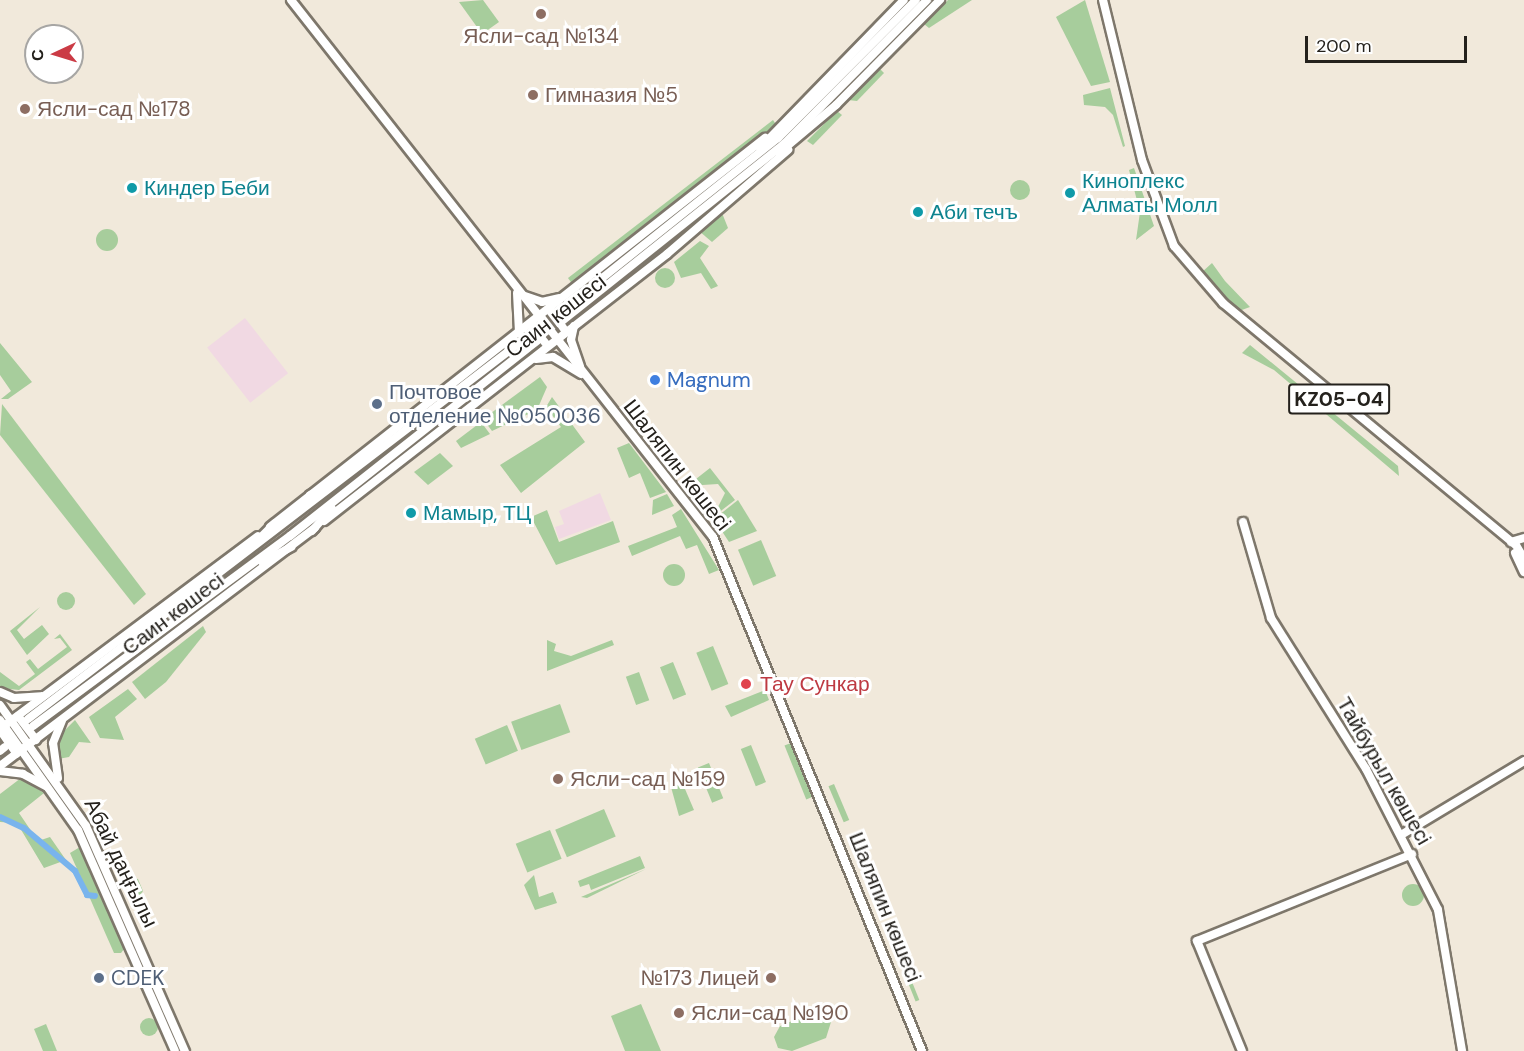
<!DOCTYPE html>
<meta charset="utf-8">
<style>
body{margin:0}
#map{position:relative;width:1524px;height:1051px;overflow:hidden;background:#f1e9db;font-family:"DM Sans",sans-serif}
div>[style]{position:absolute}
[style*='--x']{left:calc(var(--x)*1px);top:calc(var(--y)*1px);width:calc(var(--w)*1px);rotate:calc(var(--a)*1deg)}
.industrial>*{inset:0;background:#f1d9e3;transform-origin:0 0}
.green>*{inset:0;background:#a7cd9c;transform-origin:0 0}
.round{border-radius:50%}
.canal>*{height:6px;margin:-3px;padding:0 3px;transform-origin:3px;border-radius:3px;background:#79b4ed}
.primary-tunnel>*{height:8px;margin-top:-4px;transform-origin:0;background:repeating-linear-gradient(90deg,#c8c1b5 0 8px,transparent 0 12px)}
.roads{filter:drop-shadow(2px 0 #7e776b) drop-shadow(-2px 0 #7e776b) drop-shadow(0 2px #7e776b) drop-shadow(0 -2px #7e776b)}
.secondary>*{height:8px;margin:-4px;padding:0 4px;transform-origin:4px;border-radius:4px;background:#fff}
.primary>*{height:8px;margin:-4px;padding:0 4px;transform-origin:4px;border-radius:4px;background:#fff}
.dots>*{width:16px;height:16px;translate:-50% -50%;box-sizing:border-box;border:3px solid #fff;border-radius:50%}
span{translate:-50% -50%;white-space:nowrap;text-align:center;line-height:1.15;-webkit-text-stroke:6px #fff;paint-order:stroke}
.shield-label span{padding:2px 4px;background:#fff;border:2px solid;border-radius:4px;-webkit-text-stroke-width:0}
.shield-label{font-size:20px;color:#24211c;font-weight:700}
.education-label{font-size:21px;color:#785e54}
.left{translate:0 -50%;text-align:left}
.right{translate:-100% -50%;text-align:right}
.culture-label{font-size:21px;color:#0d838f}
.street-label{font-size:21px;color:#24211c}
.shop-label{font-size:21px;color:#366cbe}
.service-label{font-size:21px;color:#4e5e75}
.health-label{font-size:21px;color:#be3a42}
.north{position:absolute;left:24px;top:24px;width:60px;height:60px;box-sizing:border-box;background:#fff;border:2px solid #a7a6a4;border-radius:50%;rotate:266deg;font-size:16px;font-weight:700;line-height:24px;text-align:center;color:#24211c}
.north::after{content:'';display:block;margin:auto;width:21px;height:27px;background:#cb3b45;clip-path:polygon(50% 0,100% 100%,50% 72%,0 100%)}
.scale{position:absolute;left:1305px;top:36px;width:162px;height:27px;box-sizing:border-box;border:3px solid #24211c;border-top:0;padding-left:8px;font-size:18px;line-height:21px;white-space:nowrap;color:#24211c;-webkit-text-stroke:4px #fff;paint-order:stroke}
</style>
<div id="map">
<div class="industrial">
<i style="left:245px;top:318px;width:70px;height:48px;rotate:52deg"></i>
<i style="clip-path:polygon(600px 493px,611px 520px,559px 539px,555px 527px,564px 524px,559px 511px)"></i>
</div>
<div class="green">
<i style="clip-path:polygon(483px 0,499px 22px,482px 34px,459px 2px)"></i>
<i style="clip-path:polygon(948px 0,972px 0,929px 28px,924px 24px)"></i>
<i style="clip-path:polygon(1085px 0,1110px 82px,1091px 86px,1056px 17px)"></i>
<i style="clip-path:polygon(880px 69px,884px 73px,857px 101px,848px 100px)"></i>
<i style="clip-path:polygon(1110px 88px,1125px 146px,1123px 147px,1113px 115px,1105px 107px,1084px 105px,1083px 95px)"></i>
<i style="clip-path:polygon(837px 111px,842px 115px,813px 145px,807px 141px)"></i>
<i style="clip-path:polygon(773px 120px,777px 126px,691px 197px,573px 285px,568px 278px)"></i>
<i style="clip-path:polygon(1134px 168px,1154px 226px,1136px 240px,1140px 212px,1129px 170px)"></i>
<i class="round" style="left:1010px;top:180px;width:20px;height:20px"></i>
<i style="clip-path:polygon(722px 213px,728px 228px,712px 242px,699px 231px)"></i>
<i class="round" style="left:96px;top:229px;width:22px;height:22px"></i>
<i style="clip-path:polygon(700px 241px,709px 246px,700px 258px,718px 286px,711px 289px,701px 273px,681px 278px,674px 262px)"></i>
<i style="clip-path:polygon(1212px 263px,1225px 281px,1250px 307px,1239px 311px,1201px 273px)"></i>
<i class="round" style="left:655px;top:268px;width:20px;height:20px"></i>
<i style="clip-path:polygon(0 343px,32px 382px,8px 399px,1px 399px,11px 391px,0 375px)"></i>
<i style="clip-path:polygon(1250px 345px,1398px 466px,1399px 476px,1274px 370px,1242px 353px)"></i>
<i style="clip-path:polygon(540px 377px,547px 387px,537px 410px,492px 431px,483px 419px)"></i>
<i style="clip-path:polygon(552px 397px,585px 442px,521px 493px,500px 465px,561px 427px,546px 407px)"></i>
<i style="clip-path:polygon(2px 404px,146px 594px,134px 605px,0 435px)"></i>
<i style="clip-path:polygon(481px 422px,490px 434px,461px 448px,456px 441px)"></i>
<i style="clip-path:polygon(629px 443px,666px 492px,650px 498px,640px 473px,629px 478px,617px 448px)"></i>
<i style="clip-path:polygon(440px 453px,453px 466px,428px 485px,414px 472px)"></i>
<i style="clip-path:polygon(710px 468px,735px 500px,713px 517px,725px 493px,718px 484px,687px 486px)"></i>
<i style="clip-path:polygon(667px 494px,674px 506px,652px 515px,653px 500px)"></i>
<i style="clip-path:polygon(738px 500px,757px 531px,729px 542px,714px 519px)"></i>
<i style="clip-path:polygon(681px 509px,719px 570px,709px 574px,697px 545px,686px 549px,680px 536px,632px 556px,628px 546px,677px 527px,672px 515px)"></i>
<i style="clip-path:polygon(547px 510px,559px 542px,613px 521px,620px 542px,556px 565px,531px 517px)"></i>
<i style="left:761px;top:540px;width:39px;height:25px;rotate:67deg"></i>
<i class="round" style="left:663px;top:564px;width:22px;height:22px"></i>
<i class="round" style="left:57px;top:592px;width:18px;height:18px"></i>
<i style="clip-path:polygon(40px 607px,17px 630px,24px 639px,42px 625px,49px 634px,27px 655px,10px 631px)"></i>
<i style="clip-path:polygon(203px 626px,206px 632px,166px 682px,145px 699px,132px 682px)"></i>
<i style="clip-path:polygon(60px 634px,72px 650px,19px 690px,0 688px,0 672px,19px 686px,35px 674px,26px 662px,30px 659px,38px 669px,67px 647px,60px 638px,54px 639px)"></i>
<i style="clip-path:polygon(547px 640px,556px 644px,554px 651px,571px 656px,612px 640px,614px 645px,547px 671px)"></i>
<i style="left:713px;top:646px;width:41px;height:18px;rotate:68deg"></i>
<i style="left:673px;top:662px;width:35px;height:14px;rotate:68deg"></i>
<i style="left:639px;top:672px;width:30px;height:14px;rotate:70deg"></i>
<i style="clip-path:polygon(128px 689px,137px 699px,115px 717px,124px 740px,100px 738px,89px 717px)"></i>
<i style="clip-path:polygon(765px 690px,769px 700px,731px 717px,725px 706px)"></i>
<i style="left:560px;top:704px;width:30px;height:52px;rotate:70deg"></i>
<i style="clip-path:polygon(75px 720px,91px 743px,79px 742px,69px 757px,58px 759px,61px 734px)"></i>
<i style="left:507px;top:725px;width:28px;height:35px;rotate:67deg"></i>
<i style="left:791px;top:743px;width:58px;height:7px;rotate:68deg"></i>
<i style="left:751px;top:745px;width:40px;height:11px;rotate:68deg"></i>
<i style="left:709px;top:763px;width:38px;height:12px;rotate:68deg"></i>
<i style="clip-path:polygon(21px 778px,44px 793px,19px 813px,38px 841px,50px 837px,66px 860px,44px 868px,17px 823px,0 822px,0 794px)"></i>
<i style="clip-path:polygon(682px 782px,694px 810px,679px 816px,671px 787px)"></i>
<i style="left:834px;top:784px;width:39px;height:6px;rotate:67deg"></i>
<i style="left:604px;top:809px;width:30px;height:53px;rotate:67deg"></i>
<i style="left:550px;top:830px;width:31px;height:37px;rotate:68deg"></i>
<i style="clip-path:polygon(80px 847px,124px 949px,121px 953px,114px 953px,70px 853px)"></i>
<i style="clip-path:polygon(640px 856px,645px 868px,591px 890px,589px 884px,580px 887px,578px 881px)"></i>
<i style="clip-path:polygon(646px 869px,587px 898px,581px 897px)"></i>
<i style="clip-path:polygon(121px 874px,138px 879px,143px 891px,134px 904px)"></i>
<i style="clip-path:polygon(534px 875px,539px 897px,553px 892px,557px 903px,535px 910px,524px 885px)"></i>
<i class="round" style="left:1402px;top:884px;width:22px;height:22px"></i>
<i style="left:889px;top:925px;width:81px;height:4px;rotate:68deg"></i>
<i style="clip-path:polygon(641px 1004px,661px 1051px,625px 1051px,611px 1016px)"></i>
<i style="clip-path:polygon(814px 1012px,831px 1022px,826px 1038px,792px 1051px,778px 1048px,774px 1037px,780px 1026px)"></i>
<i class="round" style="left:140px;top:1018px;width:18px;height:18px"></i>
<i style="clip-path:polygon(46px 1024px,57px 1051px,43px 1051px,34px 1029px)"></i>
</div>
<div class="canal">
<i style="--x:0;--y:817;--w:26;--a:25"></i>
<i style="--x:24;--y:828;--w:67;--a:40.1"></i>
<i style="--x:75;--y:871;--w:27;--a:63"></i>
<i style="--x:87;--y:895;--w:8;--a:7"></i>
</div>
<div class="primary-tunnel">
<i style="--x:531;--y:334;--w:31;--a:-37"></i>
</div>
<div class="roads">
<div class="secondary">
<i style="--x:291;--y:0;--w:683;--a:51.84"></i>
<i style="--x:713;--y:537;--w:555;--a:67.87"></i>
<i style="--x:517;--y:293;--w:40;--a:87.1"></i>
<i style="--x:522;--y:295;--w:21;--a:19"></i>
<i style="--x:542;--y:302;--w:17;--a:-13"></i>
<i style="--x:550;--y:309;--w:28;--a:55"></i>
<i style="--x:530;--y:324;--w:28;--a:51"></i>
<i style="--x:574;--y:326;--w:14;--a:102"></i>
<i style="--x:571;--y:340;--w:28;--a:71"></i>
<i style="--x:536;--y:359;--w:17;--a:-7"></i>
<i style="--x:553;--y:357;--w:33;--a:31"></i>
<i style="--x:324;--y:521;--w:435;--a:-37.9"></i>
<i style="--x:667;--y:254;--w:160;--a:-40.7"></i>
<i style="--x:1243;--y:522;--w:100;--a:73.7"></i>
<i style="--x:1271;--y:618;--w:178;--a:57.8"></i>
<i style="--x:1366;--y:769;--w:158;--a:62.9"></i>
<i style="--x:1438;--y:910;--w:143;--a:80.3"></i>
<i style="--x:270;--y:527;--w:630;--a:-38.16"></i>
<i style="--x:1511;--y:542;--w:14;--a:-17"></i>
<i style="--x:0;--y:692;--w:15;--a:23"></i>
<i style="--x:14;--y:698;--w:27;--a:-4"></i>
<i style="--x:0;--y:705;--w:148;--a:54.6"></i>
<i style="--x:86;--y:826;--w:246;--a:66.3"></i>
<i style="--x:18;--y:716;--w:30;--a:53"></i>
<i style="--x:0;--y:720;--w:135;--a:54.7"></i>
<i style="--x:78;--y:830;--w:241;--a:66.3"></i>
<i style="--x:0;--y:729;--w:322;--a:-36.8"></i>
<i style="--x:0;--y:730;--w:29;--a:55"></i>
<i style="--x:0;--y:766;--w:395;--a:-37.1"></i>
<i style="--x:0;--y:771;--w:23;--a:7"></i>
<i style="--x:23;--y:774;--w:26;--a:28"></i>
<i style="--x:58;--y:778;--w:35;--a:-98"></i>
<i style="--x:53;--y:743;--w:24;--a:-68"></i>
<i style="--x:1401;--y:835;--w:144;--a:-31"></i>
<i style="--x:1242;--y:1051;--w:119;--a:-112.2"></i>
<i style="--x:1197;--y:941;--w:232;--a:-22"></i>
</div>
<div class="primary">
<i style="--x:1103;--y:0;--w:165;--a:76.3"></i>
<i style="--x:1142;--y:160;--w:92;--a:69.6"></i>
<i style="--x:1174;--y:246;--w:75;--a:49.3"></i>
<i style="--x:1223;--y:303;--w:380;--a:39.6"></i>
<i style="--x:1516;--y:545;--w:16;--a:60"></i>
<i style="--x:760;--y:148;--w:206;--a:-45.8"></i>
<i style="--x:779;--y:153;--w:75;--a:-40.1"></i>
<i style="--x:836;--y:105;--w:148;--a:-45.3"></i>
<i style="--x:556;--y:315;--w:284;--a:-38.6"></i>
<i style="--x:778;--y:138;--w:195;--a:-45"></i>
<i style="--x:561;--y:322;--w:285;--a:-38.6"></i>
<i style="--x:784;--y:144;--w:203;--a:-45.2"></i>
<i style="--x:310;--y:495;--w:30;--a:-27"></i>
<i style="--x:312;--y:531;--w:30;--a:-49"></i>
<i style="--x:253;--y:545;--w:30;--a:-45"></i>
<i style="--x:1515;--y:553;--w:21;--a:65"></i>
<i style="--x:262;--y:562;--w:33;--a:-27"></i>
<i style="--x:28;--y:719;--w:633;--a:-37.43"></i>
<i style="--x:33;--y:726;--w:320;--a:-36.5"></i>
<i style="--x:290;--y:536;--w:315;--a:-38.3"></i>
<i style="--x:0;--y:751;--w:6;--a:-39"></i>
</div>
</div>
<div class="dots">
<i style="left:541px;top:14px;background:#8d6e63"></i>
<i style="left:533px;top:95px;background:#8d6e63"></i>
<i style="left:25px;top:109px;background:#8d6e63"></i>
<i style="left:132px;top:188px;background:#0f9aa8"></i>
<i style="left:1070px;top:193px;background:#0f9aa8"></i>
<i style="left:918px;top:212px;background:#0f9aa8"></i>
<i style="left:655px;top:380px;background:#3f7fe0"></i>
<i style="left:377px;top:404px;background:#5c6f8a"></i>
<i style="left:411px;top:513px;background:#0f9aa8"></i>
<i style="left:746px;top:684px;background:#e0444e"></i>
<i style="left:558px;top:779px;background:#8d6e63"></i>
<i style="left:99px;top:978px;background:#5c6f8a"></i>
<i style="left:771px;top:978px;background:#8d6e63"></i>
<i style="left:679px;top:1013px;background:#8d6e63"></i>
</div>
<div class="shield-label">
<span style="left:1339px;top:399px">KZ05-04</span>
</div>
<div class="education-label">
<span style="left:541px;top:36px">Ясли-сад №134</span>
<span class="left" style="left:545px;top:95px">Гимназия №5</span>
<span class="left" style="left:37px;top:109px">Ясли-сад №178</span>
<span class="left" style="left:570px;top:779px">Ясли-сад №159</span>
<span class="right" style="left:759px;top:978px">№173 Лицей</span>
<span class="left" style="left:691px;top:1013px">Ясли-сад №190</span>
</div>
<div class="culture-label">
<span class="left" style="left:1082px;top:193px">Киноплекс<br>Алматы Молл</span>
<span class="left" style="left:144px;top:188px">Киндер Беби</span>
<span class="left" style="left:930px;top:212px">Аби течъ</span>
<span class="left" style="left:423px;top:513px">Мамыр, ТЦ</span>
</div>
<div class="street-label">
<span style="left:556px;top:316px;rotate:-38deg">Саин көшесі</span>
<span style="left:677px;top:465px;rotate:52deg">Шаляпин көшесі</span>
<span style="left:173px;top:614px;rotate:-37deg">Саин көшесі</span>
<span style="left:1384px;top:771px;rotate:60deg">Тайбурыл көшесі</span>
<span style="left:121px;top:863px;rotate:64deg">Абай даңғылы</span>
<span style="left:885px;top:907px;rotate:68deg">Шаляпин көшесі</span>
</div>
<div class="shop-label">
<span class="left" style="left:667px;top:380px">Magnum</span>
</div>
<div class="service-label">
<span class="left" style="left:389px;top:404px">Почтовое<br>отделение №050036</span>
<span class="left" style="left:111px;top:978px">CDEK</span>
</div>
<div class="health-label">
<span class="left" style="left:760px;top:684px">Тау Сункар</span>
</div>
<div class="north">С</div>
<div class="scale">200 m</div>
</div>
